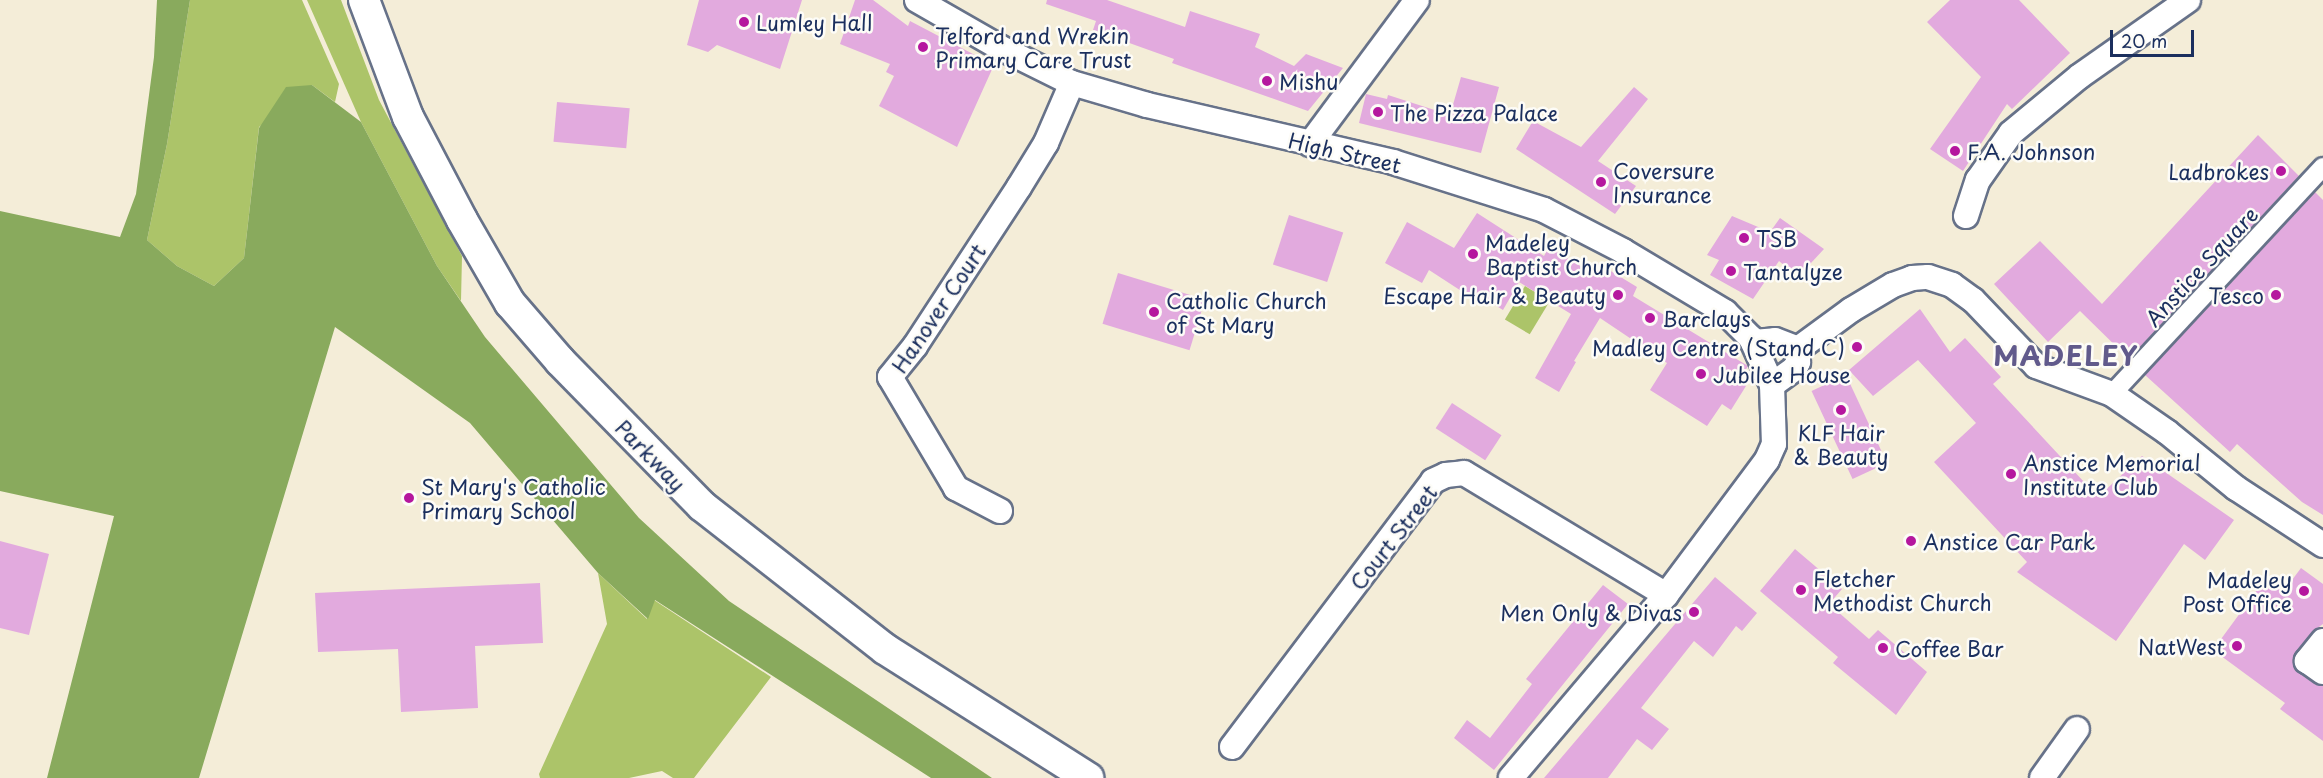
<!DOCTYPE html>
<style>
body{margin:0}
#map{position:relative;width:2323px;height:778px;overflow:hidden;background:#f4edd8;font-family:"Playpen Sans",sans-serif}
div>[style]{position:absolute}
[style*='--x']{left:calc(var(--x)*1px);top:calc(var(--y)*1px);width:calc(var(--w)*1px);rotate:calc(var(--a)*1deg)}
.green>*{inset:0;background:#acc469;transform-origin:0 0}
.forest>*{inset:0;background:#89aa5d}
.building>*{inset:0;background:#e2aade;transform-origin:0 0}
.roads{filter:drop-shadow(2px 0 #677289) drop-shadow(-2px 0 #677289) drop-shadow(0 2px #677289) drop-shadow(0 -2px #677289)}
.pedestrian>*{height:18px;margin:-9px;padding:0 9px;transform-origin:9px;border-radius:9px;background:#fff}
.minor>*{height:24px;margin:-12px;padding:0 12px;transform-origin:12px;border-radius:12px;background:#fff}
.tertiary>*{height:30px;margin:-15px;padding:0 15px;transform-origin:15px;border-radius:15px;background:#fff}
.dots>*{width:16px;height:16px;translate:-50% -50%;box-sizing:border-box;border:3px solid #fdfcf7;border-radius:50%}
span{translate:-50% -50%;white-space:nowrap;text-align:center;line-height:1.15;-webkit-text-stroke:5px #fdfcf7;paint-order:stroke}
.poi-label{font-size:21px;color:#1b2f5e}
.left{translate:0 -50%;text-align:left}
.right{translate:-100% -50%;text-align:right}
.street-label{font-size:21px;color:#1b2f5e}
.district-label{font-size:27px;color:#615a8b;font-weight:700;letter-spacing:1.5px}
.scale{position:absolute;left:2110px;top:30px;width:84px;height:27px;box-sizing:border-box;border:3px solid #1b2f5e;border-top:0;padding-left:8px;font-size:18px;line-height:21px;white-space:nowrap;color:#1b2f5e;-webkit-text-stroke:4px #fdfcf7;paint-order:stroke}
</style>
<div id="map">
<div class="green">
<i style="clip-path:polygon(190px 0,302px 0,339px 84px,335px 102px,312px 85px,259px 127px,244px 258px,214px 286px,177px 266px,147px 240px,167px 144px)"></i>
<i style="clip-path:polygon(307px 0,341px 0,379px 100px,462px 256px,461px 301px,437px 266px,361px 122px)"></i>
<i style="left:1525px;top:286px;width:29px;height:39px;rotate:31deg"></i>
<i style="clip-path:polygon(598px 573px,647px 619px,654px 600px,771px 677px,694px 778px,673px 778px,662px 771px,629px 778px,540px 778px,539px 774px,607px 624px)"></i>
</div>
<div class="forest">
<i style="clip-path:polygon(157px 0,190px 0,167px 144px,147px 240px,177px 266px,214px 286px,244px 258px,259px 128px,286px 87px,312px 85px,361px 122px,437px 266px,485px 337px,639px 518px,729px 601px,992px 778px,931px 778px,655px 600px,648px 619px,598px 573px,470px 423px,335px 327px,199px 778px,47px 778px,114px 516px,0 491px,0 211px,120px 237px,136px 194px,154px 57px)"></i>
</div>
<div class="building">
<i style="clip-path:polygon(699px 0,802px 0,780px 69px,717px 45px,708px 52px,687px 45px)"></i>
<i style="clip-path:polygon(855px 0,873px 0,908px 26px,910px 21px,994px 65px,957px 147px,879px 106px,894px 76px,886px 72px,890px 64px,840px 44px)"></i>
<i style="clip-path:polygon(1047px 0,1107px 0,1185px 27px,1190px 11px,1260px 34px,1255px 47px,1294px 66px,1306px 54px,1343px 68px,1308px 111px,1172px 63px,1174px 59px,1093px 30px,1096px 21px,1046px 4px)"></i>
<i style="clip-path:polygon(1950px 0,2019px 0,2070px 53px,2012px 109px,2007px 104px,1963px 171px,1930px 149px,1981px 77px,1927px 22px)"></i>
<i style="clip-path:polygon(1461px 77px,1499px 87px,1481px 153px,1359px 123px,1366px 94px,1387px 99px,1388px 95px,1450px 115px)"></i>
<i style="clip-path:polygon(1634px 87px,1648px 99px,1598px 161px,1636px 186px,1615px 214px,1516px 149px,1533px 121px,1581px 147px)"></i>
<i style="left:557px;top:102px;width:73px;height:40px;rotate:5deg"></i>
<i style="clip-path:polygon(2258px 135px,2299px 176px,2129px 359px,2080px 311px,2048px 342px,1994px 284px,2040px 241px,2102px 304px)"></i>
<i style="clip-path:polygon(2315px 192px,2323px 200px,2323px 515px,2302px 502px,2237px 444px,2230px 452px,2145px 375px)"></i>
<i style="clip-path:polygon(1477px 213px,1544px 256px,1549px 247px,1590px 272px,1596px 262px,1637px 287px,1633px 296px,1748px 366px,1739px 381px,1746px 386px,1731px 410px,1722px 404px,1707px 426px,1650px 390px,1667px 363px,1600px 318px,1574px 361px,1576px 362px,1559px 392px,1535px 378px,1571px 314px,1519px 282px,1503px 310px,1472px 291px,1469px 296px,1429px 270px,1422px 283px,1385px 263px,1407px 222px,1454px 248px)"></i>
<i style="left:1289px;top:215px;width:57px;height:52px;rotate:18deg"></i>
<i style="clip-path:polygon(1732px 216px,1770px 232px,1780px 218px,1824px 249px,1798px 277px,1779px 261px,1753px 299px,1710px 275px,1719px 260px,1707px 255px)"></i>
<i style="left:1118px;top:273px;width:91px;height:53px;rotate:17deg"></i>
<i style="clip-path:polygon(1920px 309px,1950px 352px,1965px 338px,2001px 377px,1993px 384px,2098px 497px,2142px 456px,2234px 520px,2205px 560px,2184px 544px,2116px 641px,2017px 572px,2027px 562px,1934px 462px,1976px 423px,1918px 360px,1873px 396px,1849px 370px)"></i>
<i style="left:1846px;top:375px;width:97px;height:38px;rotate:65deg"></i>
<i style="left:1452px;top:403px;width:59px;height:30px;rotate:33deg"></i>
<i style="clip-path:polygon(0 541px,49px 554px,29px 635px,0 628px)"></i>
<i style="clip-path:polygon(1795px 549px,1842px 589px,1829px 604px,1869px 639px,1878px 630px,1927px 672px,1896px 715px,1833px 663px,1838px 657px,1760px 591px)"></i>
<i style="clip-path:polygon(2301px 568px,2323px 584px,2323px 624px,2312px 632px,2293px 660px,2299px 673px,2323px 686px,2323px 741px,2280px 709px,2285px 703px,2213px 650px,2265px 579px,2283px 592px)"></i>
<i style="clip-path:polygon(1715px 577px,1757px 613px,1742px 631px,1736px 626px,1713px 657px,1694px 641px,1641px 708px,1669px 729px,1652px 750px,1637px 739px,1608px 778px,1544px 778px)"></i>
<i style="clip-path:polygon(540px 583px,543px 643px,475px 646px,478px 708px,401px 712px,398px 649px,318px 652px,315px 593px)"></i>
<i style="clip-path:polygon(1603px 585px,1628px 604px,1494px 770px,1454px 738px,1467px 720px,1490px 738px,1532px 684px,1526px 679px)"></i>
</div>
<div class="roads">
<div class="pedestrian">
<i style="--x:2112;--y:394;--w:310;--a:-47.1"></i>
</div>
<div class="minor">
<i style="--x:917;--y:0;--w:95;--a:29.8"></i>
<i style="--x:999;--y:47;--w:81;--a:26.3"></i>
<i style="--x:1072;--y:83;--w:78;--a:16.3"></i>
<i style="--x:1147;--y:105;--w:253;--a:13"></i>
<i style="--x:1393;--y:162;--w:158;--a:17.6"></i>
<i style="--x:1544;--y:210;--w:89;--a:27.4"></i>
<i style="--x:1623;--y:251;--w:119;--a:30.9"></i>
<i style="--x:1725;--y:312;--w:37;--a:45"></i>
<i style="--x:1751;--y:338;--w:51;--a:65.9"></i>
<i style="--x:1772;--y:385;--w:59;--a:88.1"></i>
<i style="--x:1774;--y:444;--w:17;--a:114"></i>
<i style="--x:1767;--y:460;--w:169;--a:126.8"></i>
<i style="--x:1666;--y:595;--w:240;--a:130.3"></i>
<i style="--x:1310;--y:144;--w:179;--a:-53.4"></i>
<i style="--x:1966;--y:216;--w:38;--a:-72"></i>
<i style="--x:1978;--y:180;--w:57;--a:-54.9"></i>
<i style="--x:2011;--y:133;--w:89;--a:-39.6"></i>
<i style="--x:2080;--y:76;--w:132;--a:-35.1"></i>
<i style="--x:1753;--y:342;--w:22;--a:-5"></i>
<i style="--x:1775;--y:340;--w:25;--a:21"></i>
<i style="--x:1798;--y:349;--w:66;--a:-36.3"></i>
<i style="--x:1851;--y:310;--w:49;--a:-30.8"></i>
<i style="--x:1893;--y:285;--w:20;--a:-20"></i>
<i style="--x:1912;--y:278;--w:16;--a:-4"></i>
<i style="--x:1928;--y:277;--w:25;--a:18"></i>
<i style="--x:1952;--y:285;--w:26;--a:36"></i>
<i style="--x:1973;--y:300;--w:91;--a:46.3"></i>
<i style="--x:2036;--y:366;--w:81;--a:20.2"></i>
<i style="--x:2112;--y:394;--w:67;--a:34.6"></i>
<i style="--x:2167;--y:432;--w:89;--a:39.1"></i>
<i style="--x:2236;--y:488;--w:104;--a:33.2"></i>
<i style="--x:1772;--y:385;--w:29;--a:-36"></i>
<i style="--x:1795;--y:368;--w:7;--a:-63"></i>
<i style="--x:1798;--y:362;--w:13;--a:-90"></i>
<i style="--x:1000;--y:511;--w:50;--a:-152.4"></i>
<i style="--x:956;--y:488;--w:129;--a:-120.7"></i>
<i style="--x:890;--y:377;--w:40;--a:-51"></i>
<i style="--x:915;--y:346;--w:190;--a:-56.8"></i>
<i style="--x:1019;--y:187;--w:52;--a:-58.5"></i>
<i style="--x:1046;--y:143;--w:65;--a:-66.6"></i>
<i style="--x:2323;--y:641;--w:26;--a:129"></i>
<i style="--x:2307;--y:661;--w:19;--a:35"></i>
<i style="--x:1232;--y:747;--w:333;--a:-52.9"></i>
<i style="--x:1433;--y:481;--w:14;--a:-25"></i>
<i style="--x:1446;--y:475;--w:18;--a:-6"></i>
<i style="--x:1464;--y:473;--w:236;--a:31.1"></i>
<i style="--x:2042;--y:778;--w:60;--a:-54.5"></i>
</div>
<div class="tertiary">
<i style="--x:364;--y:0;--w:125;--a:69.4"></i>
<i style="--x:408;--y:117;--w:116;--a:62.3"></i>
<i style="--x:462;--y:220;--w:96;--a:60"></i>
<i style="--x:510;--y:303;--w:77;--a:49.2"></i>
<i style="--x:560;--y:361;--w:203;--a:45.6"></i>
<i style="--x:702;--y:506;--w:232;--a:38"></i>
<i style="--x:885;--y:649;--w:241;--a:32.4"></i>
</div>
</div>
<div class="dots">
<i style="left:744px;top:22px;background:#b5179e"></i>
<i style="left:923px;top:47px;background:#b5179e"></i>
<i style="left:1267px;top:81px;background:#b5179e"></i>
<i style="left:1378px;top:112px;background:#b5179e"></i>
<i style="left:1955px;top:151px;background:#b5179e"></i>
<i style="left:2281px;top:171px;background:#b5179e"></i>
<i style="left:1601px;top:182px;background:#b5179e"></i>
<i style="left:1744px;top:238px;background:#b5179e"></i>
<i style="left:1473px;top:254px;background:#b5179e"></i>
<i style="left:1731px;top:271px;background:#b5179e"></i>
<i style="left:1618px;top:295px;background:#b5179e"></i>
<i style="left:2276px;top:295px;background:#b5179e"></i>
<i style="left:1154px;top:312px;background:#b5179e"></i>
<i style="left:1650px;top:318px;background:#b5179e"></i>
<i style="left:1857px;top:347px;background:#b5179e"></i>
<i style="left:1701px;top:374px;background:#b5179e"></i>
<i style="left:1841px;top:410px;background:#b5179e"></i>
<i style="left:2011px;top:474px;background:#b5179e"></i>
<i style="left:409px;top:498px;background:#b5179e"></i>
<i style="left:1911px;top:541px;background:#b5179e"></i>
<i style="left:1801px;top:590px;background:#b5179e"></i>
<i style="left:2304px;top:591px;background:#b5179e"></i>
<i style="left:1694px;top:612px;background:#b5179e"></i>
<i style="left:2237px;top:646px;background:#b5179e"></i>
<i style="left:1883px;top:648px;background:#b5179e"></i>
</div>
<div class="poi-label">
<span class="left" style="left:756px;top:22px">Lumley Hall</span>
<span class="left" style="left:935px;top:47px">Telford and Wrekin<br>Primary Care Trust</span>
<span class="left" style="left:1279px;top:81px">Mishu</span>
<span class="left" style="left:1390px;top:112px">The Pizza Palace</span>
<span class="left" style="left:1967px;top:151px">F.A. Johnson</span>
<span class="left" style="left:1613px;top:182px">Coversure<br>Insurance</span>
<span class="right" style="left:2269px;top:171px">Ladbrokes</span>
<span class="left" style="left:1756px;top:238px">TSB</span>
<span class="left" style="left:1485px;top:254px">Madeley<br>Baptist Church</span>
<span class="left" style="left:1743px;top:271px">Tantalyze</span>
<span class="right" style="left:1606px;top:295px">Escape Hair &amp; Beauty</span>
<span class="right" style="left:2264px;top:295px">Tesco</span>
<span class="left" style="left:1166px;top:312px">Catholic Church<br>of St Mary</span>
<span class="left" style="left:1662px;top:318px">Barclays</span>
<span class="right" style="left:1845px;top:347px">Madley Centre (Stand C)</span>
<span class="left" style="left:1713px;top:374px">Jubilee House</span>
<span style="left:1841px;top:444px">KLF Hair<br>&amp; Beauty</span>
<span class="left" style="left:2023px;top:474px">Anstice Memorial<br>Institute Club</span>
<span class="left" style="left:421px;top:498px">St Mary's Catholic<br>Primary School</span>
<span class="left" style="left:1923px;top:541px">Anstice Car Park</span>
<span class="left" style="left:1813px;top:590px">Fletcher<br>Methodist Church</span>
<span class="right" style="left:2292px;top:591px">Madeley<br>Post Office</span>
<span class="right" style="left:1682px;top:612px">Men Only &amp; Divas</span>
<span class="right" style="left:2225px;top:646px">NatWest</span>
<span class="left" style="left:1895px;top:648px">Coffee Bar</span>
</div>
<div class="street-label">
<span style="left:1345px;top:152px;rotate:13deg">High Street</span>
<span style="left:2201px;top:266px;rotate:-47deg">Anstice Square</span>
<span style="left:938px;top:308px;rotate:-56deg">Hanover Court</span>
<span style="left:651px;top:455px;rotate:46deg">Parkway</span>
<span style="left:1393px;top:537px;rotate:-52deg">Court Street</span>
</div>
<div class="district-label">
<span style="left:2066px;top:355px">MADELEY</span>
</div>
<div class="scale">20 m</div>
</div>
